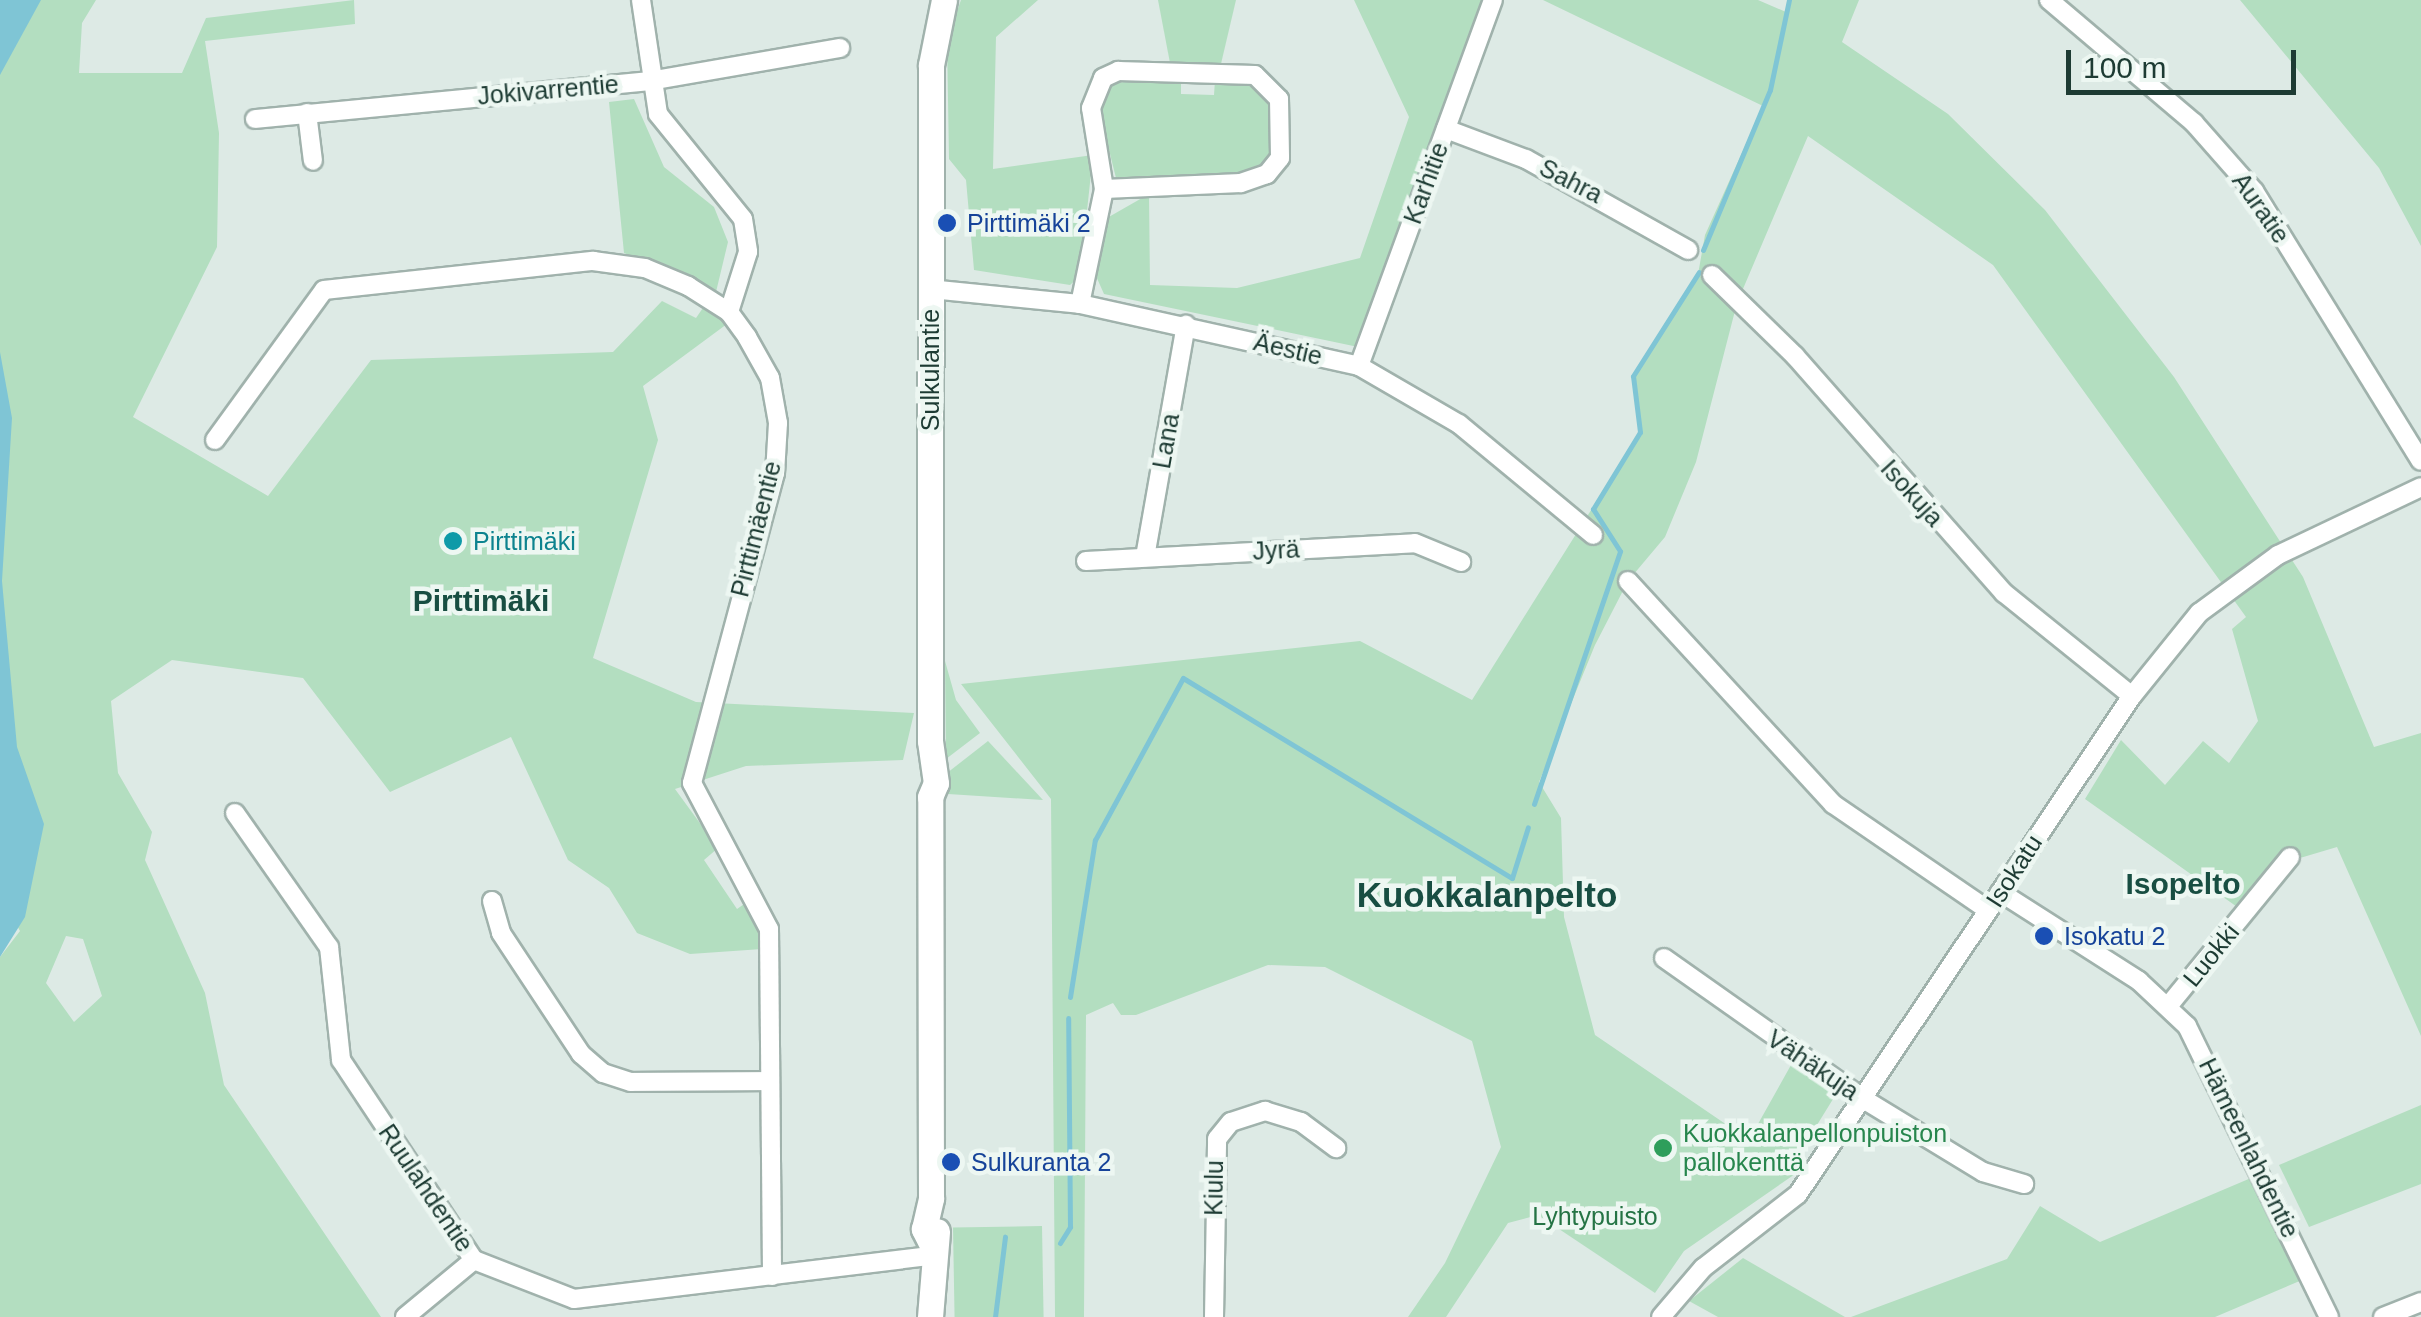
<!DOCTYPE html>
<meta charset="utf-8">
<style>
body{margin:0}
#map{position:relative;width:2421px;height:1317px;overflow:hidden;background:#ddeae5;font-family:Arial,sans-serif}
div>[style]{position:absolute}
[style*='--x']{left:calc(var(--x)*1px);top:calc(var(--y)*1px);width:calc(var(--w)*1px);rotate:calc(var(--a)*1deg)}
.green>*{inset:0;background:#b3dec0;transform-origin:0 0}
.water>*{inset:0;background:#7fc5d5}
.stream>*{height:5px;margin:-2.5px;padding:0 2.5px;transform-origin:2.5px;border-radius:2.5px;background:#7fc5d5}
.roads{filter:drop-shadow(2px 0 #a0b2ac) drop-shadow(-2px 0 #a0b2ac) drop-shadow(0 2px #a0b2ac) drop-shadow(0 -2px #a0b2ac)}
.minor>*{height:18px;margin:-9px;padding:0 9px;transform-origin:9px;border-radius:9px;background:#fff}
.secondary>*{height:25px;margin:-12.5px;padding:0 12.5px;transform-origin:12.5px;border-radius:12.5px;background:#fff}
.dots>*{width:28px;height:28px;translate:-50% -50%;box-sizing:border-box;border:5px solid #edf7f2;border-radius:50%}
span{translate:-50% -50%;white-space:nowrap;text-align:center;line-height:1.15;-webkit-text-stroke:9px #edf7f2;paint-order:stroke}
.street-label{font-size:25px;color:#1d3b33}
.transit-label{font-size:25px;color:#164399}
.left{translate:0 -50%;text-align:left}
.culture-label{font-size:25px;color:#0d838f}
.leisure-label{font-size:25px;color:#27864d}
.park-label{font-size:25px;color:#257445}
.quarter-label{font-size:30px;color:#184e42;font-weight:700}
.district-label{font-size:35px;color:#184e42;font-weight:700}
.scale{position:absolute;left:2066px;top:50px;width:230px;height:45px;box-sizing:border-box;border:5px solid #1d3b33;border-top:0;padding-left:12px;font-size:30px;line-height:35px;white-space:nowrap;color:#1d3b33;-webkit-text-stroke:8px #edf7f2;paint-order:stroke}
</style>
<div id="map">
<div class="green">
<i style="clip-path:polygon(evenodd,9px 0,96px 0,82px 23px,79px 73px,182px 73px,206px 18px,354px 0,355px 24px,205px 41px,219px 133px,217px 247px,133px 417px,268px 496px,371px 360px,613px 352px,662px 301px,696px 318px,707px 302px,731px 321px,643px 386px,658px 440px,593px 658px,696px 702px,914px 713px,903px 760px,746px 766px,675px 789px,718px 848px,704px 860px,737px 909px,750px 900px,762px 949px,690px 954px,637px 933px,609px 888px,568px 860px,511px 737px,390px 792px,303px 678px,172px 660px,111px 701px,118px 773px,152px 832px,145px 860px,205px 993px,224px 1085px,381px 1317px,0 1317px,0 957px,20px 931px,0 896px,0 11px,9px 0,66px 936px,83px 939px,102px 996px,74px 1022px,46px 983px,66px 936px)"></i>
<i style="clip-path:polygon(961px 0,1038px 0,996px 37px,993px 169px,1093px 155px,1080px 276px,1070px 285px,974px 270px,966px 180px,949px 159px,947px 40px)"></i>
<i style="clip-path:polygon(1158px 0,1236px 0,1220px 68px,1170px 63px)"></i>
<i style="clip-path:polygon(1354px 0,1493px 0,1363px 348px,1104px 294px,1096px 276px,1107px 218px,1149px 194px,1150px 285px,1237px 288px,1360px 258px,1409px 117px)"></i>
<i style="clip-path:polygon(1543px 0,1758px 0,1786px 12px,1789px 0,1859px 0,1842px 42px,1948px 114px,2045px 210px,2174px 377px,2303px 577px,2374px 747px,2421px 733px,2421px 1036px,2337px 847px,2300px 858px,2286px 847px,2240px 909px,2085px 799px,2121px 740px,2165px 785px,2203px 741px,2229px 763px,2258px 721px,2232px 629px,2246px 617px,1993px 265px,1808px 136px,1737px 303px,1696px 462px,1665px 537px,1628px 581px,1595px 645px,1539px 782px,1561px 818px,1564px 917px,1595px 1035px,1749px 1140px,1791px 1065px,1838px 1091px,1791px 1167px,1798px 1172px,1684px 1251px,1655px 1293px,1538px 1215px,1508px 1223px,1446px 1317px,1408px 1317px,1445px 1263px,1501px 1147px,1472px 1041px,1325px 967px,1268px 965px,1136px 1015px,1121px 1015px,1113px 1003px,1086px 1015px,1084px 1317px,1055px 1317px,1051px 799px,961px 684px,1360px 641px,1472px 700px,1640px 432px,1633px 376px,1697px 280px,1705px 235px,1763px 106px)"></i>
<i style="clip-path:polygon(2240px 0,2421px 0,2421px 246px,2379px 168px)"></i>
<i style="clip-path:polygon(1181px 78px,1181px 94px,1214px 95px,1215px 80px,1252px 81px,1271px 99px,1274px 153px,1263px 168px,1240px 177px,1116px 178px,1098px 106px,1110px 83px)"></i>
<i style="clip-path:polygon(634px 99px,664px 167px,714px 207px,728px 242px,716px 292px,624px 253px,609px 102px)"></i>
<i style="clip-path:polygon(945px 661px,956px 700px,980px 733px,946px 759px)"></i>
<i style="clip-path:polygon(988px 741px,1043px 800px,948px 794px,947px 773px)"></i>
<i style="clip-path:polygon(2421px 1105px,2421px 1184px,2309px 1227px,2279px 1165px)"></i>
<i style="clip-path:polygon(2251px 1178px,2302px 1280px,2215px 1317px,1851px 1317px,2007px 1259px,2040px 1206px,2100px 1242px)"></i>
<i style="left:1042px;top:1226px;width:91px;height:89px;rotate:89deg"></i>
<i style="clip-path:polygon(1743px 1258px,1845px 1317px,1718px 1317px,1689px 1301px)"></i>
</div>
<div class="water">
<i style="clip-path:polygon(0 0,41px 0,0 75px)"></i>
<i style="clip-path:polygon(0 352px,12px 418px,2px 581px,17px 747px,44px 824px,25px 917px,0 957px)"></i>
</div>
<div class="stream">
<i style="--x:1703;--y:250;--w:173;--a:-67.3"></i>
<i style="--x:1770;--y:90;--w:92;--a:-78.1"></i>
<i style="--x:1534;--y:804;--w:267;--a:-71.2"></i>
<i style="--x:1620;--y:551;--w:50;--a:-122.7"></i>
<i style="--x:1593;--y:509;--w:90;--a:-58.6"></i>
<i style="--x:1640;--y:432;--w:56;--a:-97.1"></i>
<i style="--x:1633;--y:376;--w:123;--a:-57.6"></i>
<i style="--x:1070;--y:997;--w:159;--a:-81"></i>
<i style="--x:1095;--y:840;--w:184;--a:-61.5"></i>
<i style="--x:1183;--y:678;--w:385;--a:31.3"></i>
<i style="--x:1512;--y:878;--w:53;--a:-72.6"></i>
<i style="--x:1060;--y:1243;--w:19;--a:-58"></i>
<i style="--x:1070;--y:1227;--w:209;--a:-90.5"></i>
<i style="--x:995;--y:1317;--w:81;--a:-82.9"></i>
</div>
<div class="roads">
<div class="minor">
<i style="--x:641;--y:0;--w:115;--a:81.5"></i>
<i style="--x:658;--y:114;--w:135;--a:51"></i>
<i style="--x:743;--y:219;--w:33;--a:81"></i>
<i style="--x:748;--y:252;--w:63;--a:107.6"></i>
<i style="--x:2049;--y:0;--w:190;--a:40.3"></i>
<i style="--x:2194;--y:123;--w:91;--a:48.6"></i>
<i style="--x:2254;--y:191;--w:317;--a:58.3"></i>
<i style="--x:307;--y:113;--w:48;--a:82.9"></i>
<i style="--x:255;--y:119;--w:396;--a:-5.5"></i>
<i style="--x:649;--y:81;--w:194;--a:-9.8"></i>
<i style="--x:1446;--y:129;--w:85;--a:20.6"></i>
<i style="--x:1526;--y:159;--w:186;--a:29.3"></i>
<i style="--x:1712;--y:275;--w:116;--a:44.3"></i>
<i style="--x:1795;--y:356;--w:316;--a:48.6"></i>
<i style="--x:2004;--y:593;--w:164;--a:38.8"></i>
<i style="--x:930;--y:289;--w:151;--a:5.7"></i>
<i style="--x:1080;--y:304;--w:286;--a:12.5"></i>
<i style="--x:1359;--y:366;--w:116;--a:30.1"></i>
<i style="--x:1459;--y:424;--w:174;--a:39.6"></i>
<i style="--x:1080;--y:304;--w:117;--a:-78.2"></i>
<i style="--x:1104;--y:189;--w:82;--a:-99.1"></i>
<i style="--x:1091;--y:108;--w:32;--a:-68"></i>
<i style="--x:1103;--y:78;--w:17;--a:-25"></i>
<i style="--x:1118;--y:71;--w:137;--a:1.7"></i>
<i style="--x:1255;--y:75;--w:34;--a:45"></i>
<i style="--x:1279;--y:99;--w:59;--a:89"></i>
<i style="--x:1280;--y:158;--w:21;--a:129"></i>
<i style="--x:1267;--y:174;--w:28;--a:161"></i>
<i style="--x:1241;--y:183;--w:137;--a:177.5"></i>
<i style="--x:1359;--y:366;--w:390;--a:-69.9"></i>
<i style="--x:215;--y:440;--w:185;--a:-54"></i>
<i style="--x:324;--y:290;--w:271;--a:-6.2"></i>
<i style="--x:593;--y:261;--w:52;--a:7.7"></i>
<i style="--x:645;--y:268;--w:47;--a:22.7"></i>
<i style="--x:688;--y:286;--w:49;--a:32.4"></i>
<i style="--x:729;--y:312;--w:31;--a:54"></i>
<i style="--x:747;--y:337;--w:47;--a:60.7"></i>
<i style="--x:770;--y:378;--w:46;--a:79.9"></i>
<i style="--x:778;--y:423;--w:50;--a:93.4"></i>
<i style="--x:775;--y:473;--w:321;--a:105"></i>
<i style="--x:692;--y:783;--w:165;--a:62.2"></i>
<i style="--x:769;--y:929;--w:347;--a:89.5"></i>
<i style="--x:1145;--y:557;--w:236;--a:-80"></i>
<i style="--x:1086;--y:561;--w:329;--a:-3.1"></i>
<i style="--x:1415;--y:543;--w:50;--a:22.4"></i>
<i style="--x:1628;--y:581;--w:303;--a:47.4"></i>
<i style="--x:1833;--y:804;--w:188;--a:34.4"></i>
<i style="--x:235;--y:813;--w:164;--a:55"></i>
<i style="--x:329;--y:947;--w:114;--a:83.9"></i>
<i style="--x:341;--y:1060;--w:240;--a:56.4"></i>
<i style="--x:474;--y:1260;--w:107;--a:21.3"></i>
<i style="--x:574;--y:1299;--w:359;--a:-6.9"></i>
<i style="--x:2000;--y:892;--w:165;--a:32.6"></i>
<i style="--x:2139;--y:981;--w:66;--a:43.2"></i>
<i style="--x:2187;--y:1026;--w:324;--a:64"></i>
<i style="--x:492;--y:901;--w:33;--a:74"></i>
<i style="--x:501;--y:933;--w:145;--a:56.5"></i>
<i style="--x:581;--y:1054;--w:29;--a:41"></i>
<i style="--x:603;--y:1073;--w:29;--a:18"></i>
<i style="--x:631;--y:1082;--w:138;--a:-0.4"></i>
<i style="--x:1664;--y:958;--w:246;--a:35.2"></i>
<i style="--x:1865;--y:1100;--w:138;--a:31.4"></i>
<i style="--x:1983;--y:1172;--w:43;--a:16.3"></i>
<i style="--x:2169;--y:1005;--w:191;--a:-50.7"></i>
<i style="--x:405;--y:1317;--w:89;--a:-39.6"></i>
<i style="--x:1214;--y:1317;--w:178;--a:-89"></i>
<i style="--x:1217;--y:1139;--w:22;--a:-51"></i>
<i style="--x:1231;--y:1122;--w:36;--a:-18"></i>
<i style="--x:1265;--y:1111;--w:38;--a:17"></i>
<i style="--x:1301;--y:1122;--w:44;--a:36.6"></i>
<i style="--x:1661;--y:1317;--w:65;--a:-49.4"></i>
<i style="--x:1703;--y:1268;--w:120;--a:-37.9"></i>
<i style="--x:1798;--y:1194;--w:600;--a:-56.15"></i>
<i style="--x:2132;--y:696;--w:107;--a:-51.1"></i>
<i style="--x:2199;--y:613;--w:98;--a:-36.3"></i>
<i style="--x:2278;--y:555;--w:158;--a:-25.4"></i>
<i style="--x:2383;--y:1317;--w:41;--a:-21.5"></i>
</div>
<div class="secondary">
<i style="--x:931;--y:1243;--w:16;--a:-117"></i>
<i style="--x:924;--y:1229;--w:32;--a:-77"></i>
<i style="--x:931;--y:1198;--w:401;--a:-90.1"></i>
<i style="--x:930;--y:797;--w:15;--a:-67"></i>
<i style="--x:936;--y:783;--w:42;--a:-98.1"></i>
<i style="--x:930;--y:741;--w:676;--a:-89.92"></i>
<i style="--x:931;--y:65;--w:66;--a:-78.7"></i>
<i style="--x:930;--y:1317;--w:86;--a:-85.3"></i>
</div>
</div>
<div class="dots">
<i style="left:947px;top:223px;background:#1a4fb4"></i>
<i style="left:453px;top:541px;background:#0f9aa8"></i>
<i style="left:2044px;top:936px;background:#1a4fb4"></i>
<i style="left:1663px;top:1148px;background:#2e9e5b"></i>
<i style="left:951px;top:1162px;background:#1a4fb4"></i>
</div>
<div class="street-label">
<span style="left:548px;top:90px;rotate:-5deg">Jokivarrentie</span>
<span style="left:1571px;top:181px;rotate:27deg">Sahra</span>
<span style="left:1426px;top:183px;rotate:-70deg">Karhitie</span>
<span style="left:2261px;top:208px;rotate:55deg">Auratie</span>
<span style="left:1288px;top:349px;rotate:13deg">Äestie</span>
<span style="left:930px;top:370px;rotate:-90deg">Sulkulantie</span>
<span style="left:1166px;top:441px;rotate:-80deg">Lana</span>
<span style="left:1912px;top:493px;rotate:48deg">Isokuja</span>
<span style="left:756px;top:529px;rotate:-76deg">Pirttimäentie</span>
<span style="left:1276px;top:550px;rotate:-3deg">Jyrä</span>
<span style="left:2014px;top:871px;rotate:-57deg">Isokatu</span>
<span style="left:2211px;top:955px;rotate:-51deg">Luokki</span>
<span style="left:1813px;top:1065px;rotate:34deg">Vähäkuja</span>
<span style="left:2249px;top:1148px;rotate:64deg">Hämeenlahdentie</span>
<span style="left:426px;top:1188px;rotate:56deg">Ruulahdentie</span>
<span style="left:1214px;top:1188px;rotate:-89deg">Kiulu</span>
</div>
<div class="transit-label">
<span class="left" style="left:967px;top:223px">Pirttimäki 2</span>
<span class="left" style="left:2064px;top:936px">Isokatu 2</span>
<span class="left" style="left:971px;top:1162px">Sulkuranta 2</span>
</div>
<div class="culture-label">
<span class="left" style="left:473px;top:541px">Pirttimäki</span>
</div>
<div class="leisure-label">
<span class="left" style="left:1683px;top:1148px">Kuokkalanpellonpuiston<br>pallokenttä</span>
</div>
<div class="park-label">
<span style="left:1595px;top:1216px">Lyhtypuisto</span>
</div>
<div class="quarter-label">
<span style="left:481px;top:601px">Pirttimäki</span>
<span style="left:2183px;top:884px">Isopelto</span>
</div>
<div class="district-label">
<span style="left:1487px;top:895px">Kuokkalanpelto</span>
</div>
<div class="scale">100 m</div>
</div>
